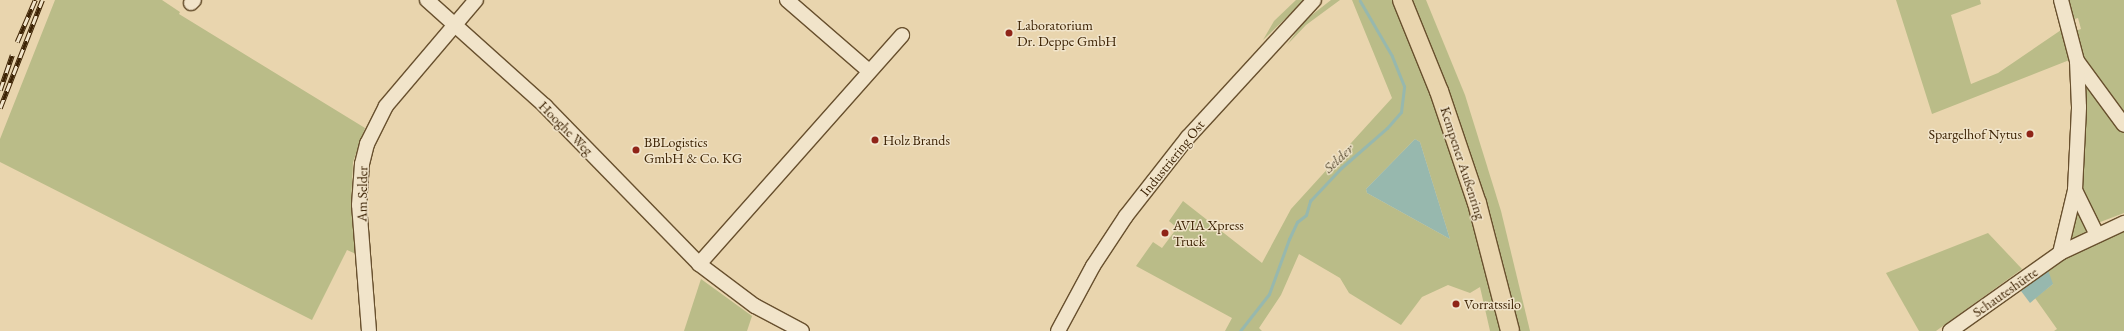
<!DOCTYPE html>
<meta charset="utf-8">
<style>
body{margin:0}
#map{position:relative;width:2124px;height:331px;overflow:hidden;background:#e9d5ae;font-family:"EB Garamond",serif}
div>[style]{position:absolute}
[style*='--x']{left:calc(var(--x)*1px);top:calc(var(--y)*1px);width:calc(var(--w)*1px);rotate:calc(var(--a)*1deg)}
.green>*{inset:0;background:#babc88}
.water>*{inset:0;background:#97b8ae}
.stream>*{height:3px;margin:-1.5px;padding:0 1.5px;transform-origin:1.5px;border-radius:1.5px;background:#97b8ae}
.roads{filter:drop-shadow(1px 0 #68502e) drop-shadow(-1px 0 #68502e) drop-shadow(0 1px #68502e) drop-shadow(0 -1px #68502e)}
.minor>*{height:14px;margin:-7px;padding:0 7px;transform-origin:7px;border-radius:7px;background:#f1e4ca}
.major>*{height:18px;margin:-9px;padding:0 9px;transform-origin:9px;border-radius:9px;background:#e9d5ae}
.rail>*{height:4.5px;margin-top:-2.25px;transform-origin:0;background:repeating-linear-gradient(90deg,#f1e4ca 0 9px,#3d2304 0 18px);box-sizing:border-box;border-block:1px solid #3d2304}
.dots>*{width:11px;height:11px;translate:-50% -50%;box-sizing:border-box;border:2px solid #f1e4ca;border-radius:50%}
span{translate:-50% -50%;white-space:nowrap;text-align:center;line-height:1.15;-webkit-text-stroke:3px #f1e4ca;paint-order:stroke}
.poi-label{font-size:14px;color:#3d2304}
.left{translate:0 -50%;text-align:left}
.right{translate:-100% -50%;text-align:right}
.street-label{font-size:14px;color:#3d2304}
.water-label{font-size:15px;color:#54482e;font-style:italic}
</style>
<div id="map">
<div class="green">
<i style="clip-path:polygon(55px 0,162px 0,180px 12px,179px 14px,365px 128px,353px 162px,351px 205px,356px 254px,347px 250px,312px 320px,0 162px,0 139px)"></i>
<i style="clip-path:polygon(1296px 0,1305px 0,1263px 40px,1274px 21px)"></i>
<i style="clip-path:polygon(1331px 0,1340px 0,1306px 25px,1287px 45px,1304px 21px)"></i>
<i style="clip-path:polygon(evenodd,1352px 0,1393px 0,1456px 154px,1505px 331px,1490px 331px,1480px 287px,1470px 293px,1448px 285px,1422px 297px,1401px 325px,1349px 293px,1340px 278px,1299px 254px,1281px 295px,1259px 328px,1262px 331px,1225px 331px,1232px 318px,1136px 266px,1153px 242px,1162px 248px,1177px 228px,1169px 221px,1183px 201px,1262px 263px,1291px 209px,1392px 98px,1352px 0,1415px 139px,1420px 142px,1450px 239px,1367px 193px,1366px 189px,1415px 139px)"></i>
<i style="clip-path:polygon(1410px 0,1426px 0,1465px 95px,1501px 211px,1530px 331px,1516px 331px)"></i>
<i style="clip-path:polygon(1896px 0,1980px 0,1981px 4px,1951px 15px,1971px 84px,1998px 73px,2064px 28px,2072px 59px,1932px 114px)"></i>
<i style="clip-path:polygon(2065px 0,2124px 0,2124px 119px,2083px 58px,2075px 31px,2081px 29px,2078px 18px,2071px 20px)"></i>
<i style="clip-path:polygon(2085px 82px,2124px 131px,2124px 213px,2095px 224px,2080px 194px)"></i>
<i style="clip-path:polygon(2078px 203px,2091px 228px,2068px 245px)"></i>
<i style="clip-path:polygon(2124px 229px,2124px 331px,2054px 331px,2057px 329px,2035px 298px,2053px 284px,2020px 290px,2070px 253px)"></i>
<i style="clip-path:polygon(1988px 233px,2022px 269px,1936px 331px,1919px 331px,1886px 273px)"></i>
<i style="clip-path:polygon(701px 279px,752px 316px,747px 331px,684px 331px)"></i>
</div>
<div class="water">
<i style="clip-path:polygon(1415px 139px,1420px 142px,1450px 239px,1367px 193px,1366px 189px)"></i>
<i style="clip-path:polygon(2048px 270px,2053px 284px,2030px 303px,2021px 291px)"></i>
</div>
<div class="stream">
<i style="--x:1240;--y:331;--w:47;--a:-51.9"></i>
<i style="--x:1269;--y:294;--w:59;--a:-70"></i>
<i style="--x:1289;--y:239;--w:19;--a:-65"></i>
<i style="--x:1297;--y:222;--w:11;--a:-38"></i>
<i style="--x:1306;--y:215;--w:15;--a:-74"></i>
<i style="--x:1310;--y:201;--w:45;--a:-46.8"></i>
<i style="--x:1341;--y:168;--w:61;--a:-41"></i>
<i style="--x:1387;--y:128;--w:21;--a:-49"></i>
<i style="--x:1401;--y:112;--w:26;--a:-83"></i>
<i style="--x:1404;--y:86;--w:32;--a:-112"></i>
<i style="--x:1392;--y:56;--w:64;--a:-120.2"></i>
</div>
<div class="roads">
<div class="minor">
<i style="--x:427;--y:0;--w:159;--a:41.9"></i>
<i style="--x:545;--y:106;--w:221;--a:45.7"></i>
<i style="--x:699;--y:264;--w:70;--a:36.9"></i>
<i style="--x:755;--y:306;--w:53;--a:28"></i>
<i style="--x:787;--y:0;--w:108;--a:40.9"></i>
<i style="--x:191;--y:3;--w:4;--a:-45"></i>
<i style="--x:2077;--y:61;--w:79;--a:53.7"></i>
<i style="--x:2075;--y:190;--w:50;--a:63.9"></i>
<i style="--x:2060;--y:253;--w:65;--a:-76.6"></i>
<i style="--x:2075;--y:190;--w:83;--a:-87.2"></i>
<i style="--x:2079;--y:107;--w:46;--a:-92.5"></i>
<i style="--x:2077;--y:61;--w:63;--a:-104.7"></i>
<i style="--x:699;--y:264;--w:306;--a:-48.4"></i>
<i style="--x:369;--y:331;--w:126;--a:-94.5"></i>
<i style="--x:359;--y:205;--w:41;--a:-85.8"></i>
<i style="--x:362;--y:164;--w:21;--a:-76"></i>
<i style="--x:367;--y:144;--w:42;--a:-63.4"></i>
<i style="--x:386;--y:106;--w:139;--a:-49.7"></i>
<i style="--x:1058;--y:331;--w:74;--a:-61.7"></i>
<i style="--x:1093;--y:266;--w:60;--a:-56.6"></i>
<i style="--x:1126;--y:216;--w:100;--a:-51.9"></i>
<i style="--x:1188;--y:137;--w:186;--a:-47.4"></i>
<i style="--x:1950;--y:331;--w:135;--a:-35.3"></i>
<i style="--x:2060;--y:253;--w:71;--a:-25.1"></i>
</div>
<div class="major">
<i style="--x:1402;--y:0;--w:98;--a:67.9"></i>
<i style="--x:1439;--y:91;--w:118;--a:71.3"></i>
<i style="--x:1477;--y:203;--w:132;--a:75.5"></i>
</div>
</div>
<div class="rail">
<i style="--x:17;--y:42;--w:46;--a:-66.8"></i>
<i style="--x:0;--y:90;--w:37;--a:-71"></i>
<i style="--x:0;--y:108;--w:116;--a:-68.7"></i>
</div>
<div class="dots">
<i style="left:1009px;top:33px;background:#8f2418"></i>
<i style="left:2030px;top:134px;background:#8f2418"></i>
<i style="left:875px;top:140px;background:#8f2418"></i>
<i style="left:636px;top:150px;background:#8f2418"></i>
<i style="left:1165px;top:233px;background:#8f2418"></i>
<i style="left:1456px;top:304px;background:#8f2418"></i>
</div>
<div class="poi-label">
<span class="left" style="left:1017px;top:33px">Laboratorium<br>Dr. Deppe GmbH</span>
<span class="right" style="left:2022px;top:134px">Spargelhof Nytus</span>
<span class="left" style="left:883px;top:140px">Holz Brands</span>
<span class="left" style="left:644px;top:150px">BBLogistics<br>GmbH &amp; Co. KG</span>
<span class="left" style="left:1173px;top:233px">AVIA Xpress<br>Truck</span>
<span class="left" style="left:1464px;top:304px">Vorratssilo</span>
</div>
<div class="street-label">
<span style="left:566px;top:128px;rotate:45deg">Hooghe Weg</span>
<span style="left:1172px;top:158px;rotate:-51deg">Industriering Ost</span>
<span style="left:1463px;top:163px;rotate:72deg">Kempener Außenring</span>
<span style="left:362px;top:194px;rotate:-89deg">Am Selder</span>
<span style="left:2005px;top:292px;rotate:-35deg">Schauteshütte</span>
</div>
<div class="water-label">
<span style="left:1338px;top:158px;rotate:-43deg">Selder</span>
</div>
</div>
